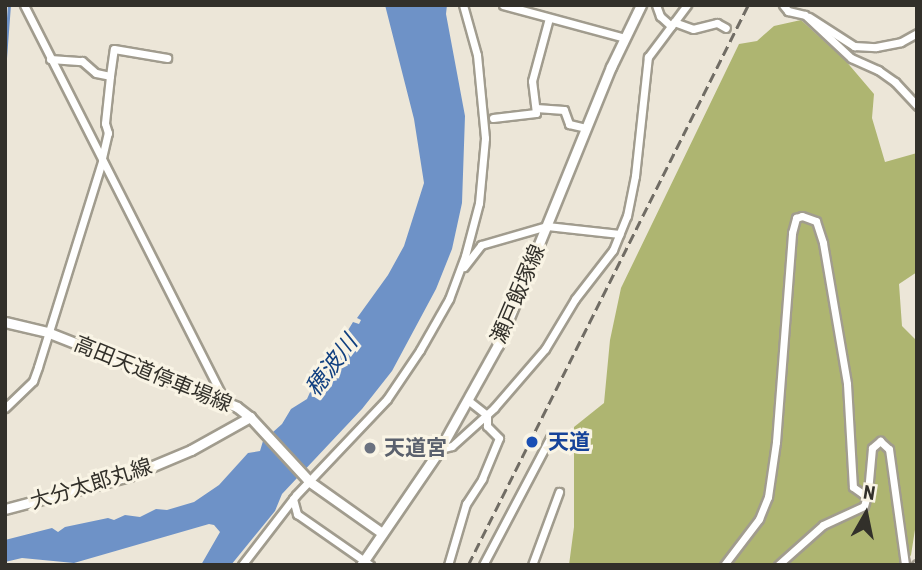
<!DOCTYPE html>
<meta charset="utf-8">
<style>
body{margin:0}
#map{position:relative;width:922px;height:570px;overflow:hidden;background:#ece6d8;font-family:"Roboto Condensed","Noto Sans JP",sans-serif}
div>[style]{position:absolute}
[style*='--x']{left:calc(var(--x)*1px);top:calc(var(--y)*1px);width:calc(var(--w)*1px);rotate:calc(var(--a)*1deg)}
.forest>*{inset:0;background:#aeb571}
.water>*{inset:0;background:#6e92c7}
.stream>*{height:2.5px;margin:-1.25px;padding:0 1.25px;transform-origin:1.25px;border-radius:1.25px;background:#6e92c7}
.roads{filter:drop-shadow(2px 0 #a19c8e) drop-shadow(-2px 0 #a19c8e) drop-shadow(0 2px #a19c8e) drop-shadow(0 -2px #a19c8e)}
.minor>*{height:7px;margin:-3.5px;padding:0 3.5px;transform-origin:3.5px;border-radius:3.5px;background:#fff}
.major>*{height:9px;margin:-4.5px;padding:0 4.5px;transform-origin:4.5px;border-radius:4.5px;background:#fff}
.rail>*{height:2.5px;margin-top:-1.25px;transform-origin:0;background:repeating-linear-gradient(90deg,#706c64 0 10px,transparent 0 15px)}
.dots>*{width:19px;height:19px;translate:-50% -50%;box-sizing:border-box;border:4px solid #f9f4e5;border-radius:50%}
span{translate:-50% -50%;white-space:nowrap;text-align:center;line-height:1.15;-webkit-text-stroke:6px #f9f4e5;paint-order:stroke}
.street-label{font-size:21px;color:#32302a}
.transit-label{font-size:21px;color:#164399;font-weight:700}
.left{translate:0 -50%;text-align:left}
.worship-label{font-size:21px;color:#5b616d;font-weight:700}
.water-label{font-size:23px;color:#114080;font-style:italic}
.frame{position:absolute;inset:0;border:7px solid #32302a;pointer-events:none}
.north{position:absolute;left:831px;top:479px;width:70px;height:70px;-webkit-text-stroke:5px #f9f4e5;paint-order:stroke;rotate:9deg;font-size:19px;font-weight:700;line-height:28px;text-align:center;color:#32302a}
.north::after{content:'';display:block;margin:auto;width:24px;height:32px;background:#32302a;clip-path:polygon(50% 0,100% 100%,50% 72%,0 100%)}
</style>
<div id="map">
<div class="forest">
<i style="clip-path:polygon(801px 20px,845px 60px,874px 94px,872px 118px,885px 162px,917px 153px,917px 272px,899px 284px,902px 326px,917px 341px,917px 517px,911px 555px,905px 565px,569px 565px,574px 527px,574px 427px,604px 403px,610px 340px,621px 288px,739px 44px,757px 41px,774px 26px)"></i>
</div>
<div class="water">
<i style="clip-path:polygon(385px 5px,447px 5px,446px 14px,465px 116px,462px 203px,452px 249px,436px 289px,392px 371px,362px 409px,282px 494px,275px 511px,231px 565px,201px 565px,220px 532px,214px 525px,209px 524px,74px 563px,22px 558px,5px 562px,5px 540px,52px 528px,58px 532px,65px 527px,108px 518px,114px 520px,125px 515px,140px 517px,156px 509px,167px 510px,194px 502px,219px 485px,248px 453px,260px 451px,263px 441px,282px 424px,291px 409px,307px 399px,311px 390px,318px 389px,317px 381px,331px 356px,340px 356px,339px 345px,353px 322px,359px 324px,361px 320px,357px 318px,388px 275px,404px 246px,424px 183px,414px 119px)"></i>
</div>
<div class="stream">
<i style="--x:5;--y:58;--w:53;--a:-85.7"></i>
</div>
<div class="roads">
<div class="minor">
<i style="--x:24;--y:5;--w:443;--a:63.1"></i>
<i style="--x:503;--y:5;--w:126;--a:15.1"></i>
<i style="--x:656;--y:5;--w:12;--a:70"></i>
<i style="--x:660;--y:16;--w:15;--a:42"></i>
<i style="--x:783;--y:5;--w:8;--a:50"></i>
<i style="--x:788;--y:11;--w:17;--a:13"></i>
<i style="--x:805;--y:15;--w:63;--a:43.1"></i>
<i style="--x:851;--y:58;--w:30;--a:24"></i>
<i style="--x:878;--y:70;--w:21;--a:35"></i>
<i style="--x:895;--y:82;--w:33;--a:47"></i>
<i style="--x:809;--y:17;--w:54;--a:32.8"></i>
<i style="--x:854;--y:46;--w:22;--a:3"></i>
<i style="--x:876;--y:47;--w:25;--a:-11"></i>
<i style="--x:901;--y:42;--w:18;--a:-29"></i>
<i style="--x:674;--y:22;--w:20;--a:20"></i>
<i style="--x:693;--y:29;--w:25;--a:-14"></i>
<i style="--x:717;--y:23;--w:10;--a:29"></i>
<i style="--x:50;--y:59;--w:32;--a:4"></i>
<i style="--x:82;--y:61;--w:18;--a:41"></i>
<i style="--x:96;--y:73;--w:14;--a:12"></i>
<i style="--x:110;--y:76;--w:27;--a:-82"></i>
<i style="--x:114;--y:49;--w:54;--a:9.6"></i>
<i style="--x:536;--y:108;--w:28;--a:4"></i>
<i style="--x:564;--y:110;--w:15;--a:70"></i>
<i style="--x:569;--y:124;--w:18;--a:13"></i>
<i style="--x:493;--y:118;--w:43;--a:-6.6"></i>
<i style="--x:536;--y:113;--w:32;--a:-97"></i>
<i style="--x:532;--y:81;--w:65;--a:-74.9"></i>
<i style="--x:102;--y:158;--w:26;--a:-77"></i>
<i style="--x:108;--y:133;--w:10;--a:-107"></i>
<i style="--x:105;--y:123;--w:47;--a:-83.9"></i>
<i style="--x:464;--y:267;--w:28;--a:-52"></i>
<i style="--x:481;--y:245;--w:69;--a:-16.1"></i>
<i style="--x:547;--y:226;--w:73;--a:6.3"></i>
<i style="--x:469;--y:401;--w:23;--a:38"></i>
<i style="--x:5;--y:408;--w:39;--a:-44"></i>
<i style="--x:33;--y:381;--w:15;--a:-70"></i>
<i style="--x:38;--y:367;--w:216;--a:-72.7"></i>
<i style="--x:440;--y:449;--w:12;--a:-14"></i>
<i style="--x:452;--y:446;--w:57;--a:-42.1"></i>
<i style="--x:494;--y:408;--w:78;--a:-49.2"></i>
<i style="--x:545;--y:349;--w:58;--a:-59"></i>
<i style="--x:575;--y:299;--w:62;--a:-52.2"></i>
<i style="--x:613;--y:250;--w:37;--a:-68"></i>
<i style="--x:627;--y:216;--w:41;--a:-78.7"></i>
<i style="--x:635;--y:176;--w:120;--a:-83.8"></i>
<i style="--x:648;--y:57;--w:65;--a:-53.1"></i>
<i style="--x:293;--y:499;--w:16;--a:75"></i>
<i style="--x:297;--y:514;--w:89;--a:34.9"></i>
<i style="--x:242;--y:565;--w:88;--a:-52.4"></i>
<i style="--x:296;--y:495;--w:132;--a:-46.5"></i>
<i style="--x:387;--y:399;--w:59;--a:-56"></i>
<i style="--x:420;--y:350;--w:59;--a:-60.4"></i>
<i style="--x:449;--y:299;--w:46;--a:-69.6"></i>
<i style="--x:465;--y:256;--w:55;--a:-75.2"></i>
<i style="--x:479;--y:203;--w:65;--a:-84.7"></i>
<i style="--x:485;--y:138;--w:83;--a:-95.5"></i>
<i style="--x:477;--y:55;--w:52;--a:-105.6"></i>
<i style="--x:448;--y:565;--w:64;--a:-73.6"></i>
<i style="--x:466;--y:504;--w:30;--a:-57"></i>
<i style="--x:482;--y:479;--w:44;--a:-67.5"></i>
<i style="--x:499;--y:438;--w:17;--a:-135"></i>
<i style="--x:487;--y:426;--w:10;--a:-90"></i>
<i style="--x:483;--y:565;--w:146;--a:-62.2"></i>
<i style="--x:532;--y:565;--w:78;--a:-69.7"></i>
<i style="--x:724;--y:565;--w:58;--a:-52.7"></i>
<i style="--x:759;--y:519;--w:24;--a:-68"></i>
<i style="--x:768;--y:497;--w:56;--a:-81.7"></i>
<i style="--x:776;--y:442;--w:210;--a:-85.6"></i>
<i style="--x:792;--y:233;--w:16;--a:-75"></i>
<i style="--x:796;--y:218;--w:6;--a:-18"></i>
<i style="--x:802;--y:216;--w:15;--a:20"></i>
<i style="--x:816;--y:221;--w:23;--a:72"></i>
<i style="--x:823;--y:243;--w:143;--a:80.3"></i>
<i style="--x:847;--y:384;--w:103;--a:86.7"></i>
<i style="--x:853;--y:487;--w:12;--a:35"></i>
<i style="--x:863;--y:494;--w:5;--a:-22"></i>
<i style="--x:868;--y:492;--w:44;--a:-84.8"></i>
<i style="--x:872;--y:448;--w:11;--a:-41"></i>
<i style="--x:880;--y:441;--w:12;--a:42"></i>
<i style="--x:889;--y:449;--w:117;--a:82.1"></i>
<i style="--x:778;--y:565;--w:60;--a:-41.6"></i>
<i style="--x:823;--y:525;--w:45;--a:-24.9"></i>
<i style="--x:864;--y:506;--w:15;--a:-74"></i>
<i style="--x:916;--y:565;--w:1;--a:-45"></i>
</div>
<div class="major">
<i style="--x:5;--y:322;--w:43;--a:13.4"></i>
<i style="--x:47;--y:332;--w:204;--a:21.5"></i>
<i style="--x:237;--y:407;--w:16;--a:38"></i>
<i style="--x:250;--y:417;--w:88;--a:47.3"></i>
<i style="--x:310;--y:482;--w:88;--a:35.3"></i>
<i style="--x:5;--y:509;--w:128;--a:-14.9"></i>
<i style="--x:129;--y:476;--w:67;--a:-22.8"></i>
<i style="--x:191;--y:450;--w:68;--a:-29.2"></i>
<i style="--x:361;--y:565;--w:140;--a:-55.7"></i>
<i style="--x:440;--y:449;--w:119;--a:-60.9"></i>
<i style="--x:498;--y:345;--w:300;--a:-67.9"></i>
<i style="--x:611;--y:67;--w:69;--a:-64.2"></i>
</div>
</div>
<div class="rail">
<i style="--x:468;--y:565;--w:626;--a:-63.43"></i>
</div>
<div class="dots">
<i style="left:532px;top:442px;background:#1a4fb4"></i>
<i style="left:370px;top:448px;background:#6b7280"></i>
</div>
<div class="street-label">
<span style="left:518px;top:294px;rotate:-67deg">瀬戸飯塚線</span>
<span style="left:153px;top:374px;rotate:22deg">高田天道停車場線</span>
<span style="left:91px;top:484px;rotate:-17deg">大分太郎丸線</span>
</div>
<div class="transit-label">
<span class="left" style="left:548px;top:442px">天道</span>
</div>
<div class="worship-label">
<span class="left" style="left:384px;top:448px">天道宮</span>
</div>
<div class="water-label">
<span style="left:332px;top:366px;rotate:-53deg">穂波川</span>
</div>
<div class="frame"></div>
<div class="north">N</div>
</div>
